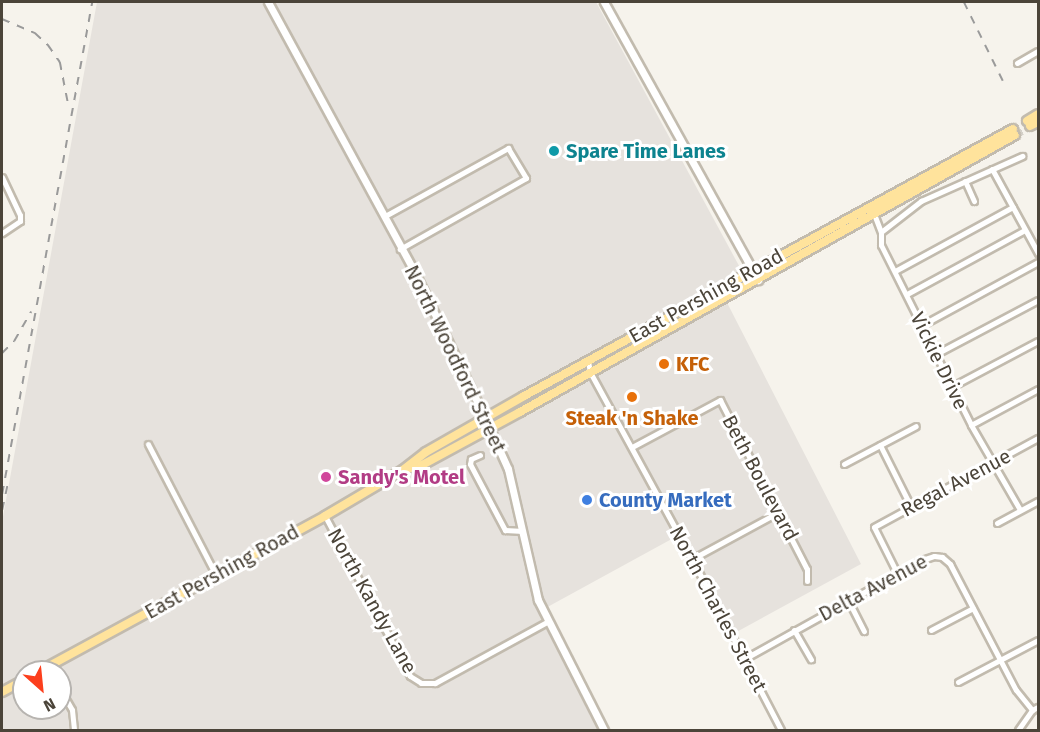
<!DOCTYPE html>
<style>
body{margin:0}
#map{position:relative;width:1040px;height:732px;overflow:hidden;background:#f6f3ec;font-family:"Fira Sans",sans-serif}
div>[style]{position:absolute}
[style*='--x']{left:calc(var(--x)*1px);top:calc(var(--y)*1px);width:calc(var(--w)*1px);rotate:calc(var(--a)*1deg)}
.industrial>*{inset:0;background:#e6e2dd}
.primary-tunnel>*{height:8px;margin-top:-4px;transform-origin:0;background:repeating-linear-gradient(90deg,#d4d0c8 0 8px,transparent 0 12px)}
.roads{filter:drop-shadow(2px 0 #c2bbae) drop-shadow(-2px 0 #c2bbae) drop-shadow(0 2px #c2bbae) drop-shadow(0 -2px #c2bbae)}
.minor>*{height:5px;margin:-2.5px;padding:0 2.5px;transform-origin:2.5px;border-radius:2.5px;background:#fff}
.tertiary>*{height:7px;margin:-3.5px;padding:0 3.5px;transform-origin:3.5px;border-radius:3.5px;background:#fff}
.primary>*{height:8px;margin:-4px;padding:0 4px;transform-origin:4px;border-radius:4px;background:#ffe39c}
.rail>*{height:1.5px;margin-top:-0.75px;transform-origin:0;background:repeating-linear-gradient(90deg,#9a9a9a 0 8px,transparent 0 16px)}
.dots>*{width:16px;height:16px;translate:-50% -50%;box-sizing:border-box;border:3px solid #fff;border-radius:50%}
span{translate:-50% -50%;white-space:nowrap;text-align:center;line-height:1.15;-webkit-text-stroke:6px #fff;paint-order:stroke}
.culture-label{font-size:20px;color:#0d838f;font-weight:700}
.left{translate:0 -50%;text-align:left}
.street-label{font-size:20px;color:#4b4439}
.food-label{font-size:20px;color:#c56008;font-weight:700}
.hotel-label{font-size:20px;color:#b23c85;font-weight:700}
.shop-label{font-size:20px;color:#366cbe;font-weight:700}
.frame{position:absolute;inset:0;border:3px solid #4b4439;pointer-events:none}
.north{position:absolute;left:12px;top:660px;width:60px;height:60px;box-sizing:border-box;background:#fff;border:2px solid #b7b4b0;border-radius:50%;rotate:153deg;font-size:16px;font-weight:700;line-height:24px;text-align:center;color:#4b4439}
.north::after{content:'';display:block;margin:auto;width:21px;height:27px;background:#fc3f1d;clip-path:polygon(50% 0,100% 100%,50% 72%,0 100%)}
</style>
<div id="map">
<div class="industrial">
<i style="clip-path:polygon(evenodd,97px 2px,596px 2px,744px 275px,720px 289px,861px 564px,731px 635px,679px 535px,542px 610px,604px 730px,2px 730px,2px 522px,97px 2px,24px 672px,60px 672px,60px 708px,24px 708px,24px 672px)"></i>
</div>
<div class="primary-tunnel">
<i style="--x:1015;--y:135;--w:17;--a:-31"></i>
</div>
<div class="roads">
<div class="minor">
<i style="--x:1017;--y:63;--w:24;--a:-30"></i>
<i style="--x:992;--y:169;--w:96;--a:61.3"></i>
<i style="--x:2;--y:177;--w:42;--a:64.7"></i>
<i style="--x:20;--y:215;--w:6;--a:90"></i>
<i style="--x:20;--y:221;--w:22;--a:146"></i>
<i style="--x:965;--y:181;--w:22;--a:66"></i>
<i style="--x:874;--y:214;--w:19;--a:69"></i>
<i style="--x:881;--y:232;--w:13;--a:90"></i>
<i style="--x:881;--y:245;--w:201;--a:63.4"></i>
<i style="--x:971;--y:425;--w:98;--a:60"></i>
<i style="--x:385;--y:216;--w:141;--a:-28.9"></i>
<i style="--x:508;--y:148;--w:35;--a:59"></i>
<i style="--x:526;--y:178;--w:145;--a:150.6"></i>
<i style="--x:881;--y:232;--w:51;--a:-37.8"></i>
<i style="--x:921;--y:201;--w:111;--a:-24"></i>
<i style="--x:895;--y:271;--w:134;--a:-28.5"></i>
<i style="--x:907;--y:294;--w:134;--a:-28.5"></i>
<i style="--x:922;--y:325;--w:132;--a:-28.5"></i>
<i style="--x:936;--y:354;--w:115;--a:-27.9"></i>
<i style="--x:588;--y:361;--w:11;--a:80"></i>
<i style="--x:590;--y:372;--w:213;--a:61.4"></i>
<i style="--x:692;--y:559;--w:193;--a:62.5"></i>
<i style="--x:951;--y:387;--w:98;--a:-27.9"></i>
<i style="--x:971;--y:425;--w:76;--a:-28.2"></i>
<i style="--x:148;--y:444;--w:148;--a:62.6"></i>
<i style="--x:880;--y:445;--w:69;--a:63.4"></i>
<i style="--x:632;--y:447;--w:100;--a:-28.1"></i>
<i style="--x:720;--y:400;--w:190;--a:62.8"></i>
<i style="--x:807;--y:569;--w:12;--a:90"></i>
<i style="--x:480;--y:455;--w:10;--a:156"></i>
<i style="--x:471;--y:459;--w:5;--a:101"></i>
<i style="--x:470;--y:464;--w:75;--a:62.1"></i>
<i style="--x:505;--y:530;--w:18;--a:3"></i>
<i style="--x:844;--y:464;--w:81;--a:-27.8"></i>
<i style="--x:325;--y:516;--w:181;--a:62"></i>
<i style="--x:410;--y:676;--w:13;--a:32"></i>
<i style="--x:421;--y:683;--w:14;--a:0"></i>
<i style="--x:435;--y:683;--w:128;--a:-28.6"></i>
<i style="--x:997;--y:523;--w:47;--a:-28.2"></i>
<i style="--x:692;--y:559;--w:99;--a:-28.4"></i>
<i style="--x:897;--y:573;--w:51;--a:-116.6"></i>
<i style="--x:874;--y:527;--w:187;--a:-28.5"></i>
<i style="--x:848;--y:600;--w:35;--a:63"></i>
<i style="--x:794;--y:630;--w:34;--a:60"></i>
<i style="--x:931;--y:630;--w:47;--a:-27.6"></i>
<i style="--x:744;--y:659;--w:204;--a:-29.1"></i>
<i style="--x:922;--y:560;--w:13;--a:-18"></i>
<i style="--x:934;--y:556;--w:8;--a:7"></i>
<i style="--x:942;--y:557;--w:11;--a:41"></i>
<i style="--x:950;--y:564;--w:142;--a:62.4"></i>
<i style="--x:1016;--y:690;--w:26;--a:51"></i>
<i style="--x:958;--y:682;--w:90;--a:-27.7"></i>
<i style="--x:60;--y:689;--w:24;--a:60"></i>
<i style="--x:72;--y:710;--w:20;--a:84"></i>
<i style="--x:1018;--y:730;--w:24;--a:-55"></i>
<i style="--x:1032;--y:710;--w:7;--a:-27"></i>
</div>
<div class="tertiary">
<i style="--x:268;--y:2;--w:311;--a:61.5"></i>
<i style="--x:416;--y:275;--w:159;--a:64.2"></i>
<i style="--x:485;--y:418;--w:56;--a:65.7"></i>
<i style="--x:508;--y:469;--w:134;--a:77.1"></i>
<i style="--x:538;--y:600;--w:146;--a:63.1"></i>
<i style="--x:604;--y:2;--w:318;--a:61"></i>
</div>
<div class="primary">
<i style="--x:1027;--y:121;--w:13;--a:-32"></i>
<i style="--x:1030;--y:126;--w:9;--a:-27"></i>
<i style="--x:407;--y:469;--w:16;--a:-15"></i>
<i style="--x:422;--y:465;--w:111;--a:-28.4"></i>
<i style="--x:520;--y:412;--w:567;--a:-29.23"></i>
<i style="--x:38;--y:672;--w:327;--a:-28.5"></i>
<i style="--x:325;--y:516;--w:91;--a:-30.5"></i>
<i style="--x:403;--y:470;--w:29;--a:-38"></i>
<i style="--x:426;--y:452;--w:113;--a:-29.7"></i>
<i style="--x:524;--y:396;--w:557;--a:-28.64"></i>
<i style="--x:2;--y:692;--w:25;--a:-29"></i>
</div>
</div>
<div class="rail">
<i style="--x:964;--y:2;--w:93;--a:63.7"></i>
<i style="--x:2;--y:19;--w:36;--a:23"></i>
<i style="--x:35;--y:33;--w:18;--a:43"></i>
<i style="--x:48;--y:45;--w:21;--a:55"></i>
<i style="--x:60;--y:62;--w:47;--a:78.9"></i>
<i style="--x:2;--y:353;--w:17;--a:-45"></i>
<i style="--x:14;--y:341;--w:34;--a:-60"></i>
<i style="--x:2;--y:494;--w:500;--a:-79.63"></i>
<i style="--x:2;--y:510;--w:25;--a:-78"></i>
</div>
<div class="dots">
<i style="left:554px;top:151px;background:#0f9aa8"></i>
<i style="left:664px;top:364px;background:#e8710a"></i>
<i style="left:632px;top:397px;background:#e8710a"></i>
<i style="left:326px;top:477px;background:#d1479c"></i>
<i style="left:587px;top:500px;background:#3f7fe0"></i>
</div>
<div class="culture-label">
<span class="left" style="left:566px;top:151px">Spare Time Lanes</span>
</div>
<div class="street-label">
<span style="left:706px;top:296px;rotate:-29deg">East Pershing Road</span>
<span style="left:455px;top:359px;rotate:64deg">North Woodford Street</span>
<span style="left:939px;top:361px;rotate:64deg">Vickie Drive</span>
<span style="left:760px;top:478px;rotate:62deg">Beth Boulevard</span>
<span style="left:956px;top:483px;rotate:-28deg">Regal Avenue</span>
<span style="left:222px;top:572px;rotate:-29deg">East Pershing Road</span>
<span style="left:873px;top:588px;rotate:-28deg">Delta Avenue</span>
<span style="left:372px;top:601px;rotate:61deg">North Kandy Lane</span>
<span style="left:718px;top:609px;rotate:62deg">North Charles Street</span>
</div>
<div class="food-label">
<span class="left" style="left:676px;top:364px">KFC</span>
<span style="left:632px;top:418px">Steak 'n Shake</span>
</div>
<div class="hotel-label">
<span class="left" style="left:338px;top:477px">Sandy's Motel</span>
</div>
<div class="shop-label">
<span class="left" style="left:599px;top:500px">County Market</span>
</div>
<div class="frame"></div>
<div class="north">N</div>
</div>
